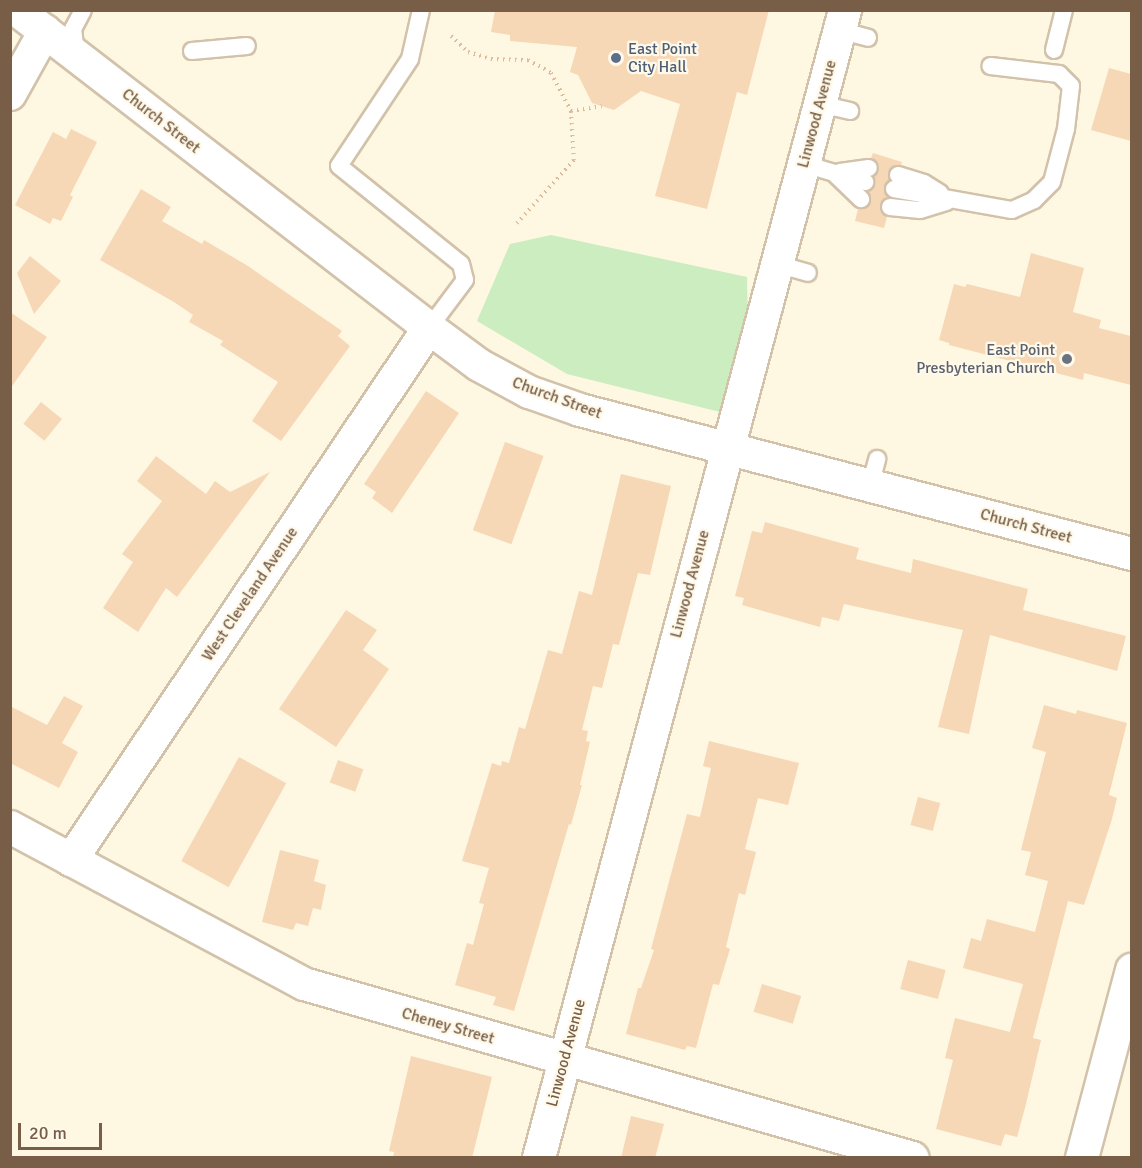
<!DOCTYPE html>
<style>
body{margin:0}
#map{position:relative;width:1142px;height:1168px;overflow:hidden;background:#fef7e2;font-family:Signika,sans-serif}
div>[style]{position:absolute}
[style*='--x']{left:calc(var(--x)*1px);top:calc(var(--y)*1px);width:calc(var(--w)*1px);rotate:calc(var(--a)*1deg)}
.green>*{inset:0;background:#ccedbf}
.building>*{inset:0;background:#f6d8b7;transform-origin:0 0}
.path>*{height:4px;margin-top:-2px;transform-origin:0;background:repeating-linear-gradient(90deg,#dbbb9a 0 1.5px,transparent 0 6px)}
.roads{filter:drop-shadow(2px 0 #d2c2aa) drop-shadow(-2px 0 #d2c2aa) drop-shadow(0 2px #d2c2aa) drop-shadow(0 -2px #d2c2aa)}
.lane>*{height:16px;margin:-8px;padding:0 8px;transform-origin:8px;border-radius:8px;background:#fff}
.street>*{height:32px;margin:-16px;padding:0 16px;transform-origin:16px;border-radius:16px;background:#fff}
.dots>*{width:16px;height:16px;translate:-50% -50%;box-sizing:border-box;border:3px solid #fff9ea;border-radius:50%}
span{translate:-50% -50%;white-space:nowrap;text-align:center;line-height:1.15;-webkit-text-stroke:4.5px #fff9ea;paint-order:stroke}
.service-label{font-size:16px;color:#4e5e75}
.left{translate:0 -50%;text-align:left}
.street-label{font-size:16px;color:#785e46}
.worship-label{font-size:16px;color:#5b616d}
.right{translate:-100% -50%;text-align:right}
.frame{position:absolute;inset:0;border:12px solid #785e46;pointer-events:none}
.scale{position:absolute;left:18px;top:1123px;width:84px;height:27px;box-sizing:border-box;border:3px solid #785e46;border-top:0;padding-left:8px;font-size:18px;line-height:21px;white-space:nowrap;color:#785e46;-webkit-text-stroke:4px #fff9ea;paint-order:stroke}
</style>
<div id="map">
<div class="green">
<i style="clip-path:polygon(551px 235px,747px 277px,748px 332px,724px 413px,567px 374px,477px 321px,510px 244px)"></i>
</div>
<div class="building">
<i style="clip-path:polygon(495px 10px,769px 10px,747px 95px,737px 92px,707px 209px,655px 196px,680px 104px,641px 91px,614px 110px,592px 103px,578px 75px,570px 72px,577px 47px,510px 41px,510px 35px,491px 32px)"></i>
<i style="clip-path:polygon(1109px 68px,1131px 74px,1131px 141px,1091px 130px)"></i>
<i style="clip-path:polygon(71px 129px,97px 142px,70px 195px,73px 197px,61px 221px,53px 218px,50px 224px,15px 205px,53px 132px,66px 139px)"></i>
<i style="clip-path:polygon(873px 153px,902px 162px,901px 165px,890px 168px,889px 180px,884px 187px,887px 197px,882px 200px,880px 207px,881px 212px,887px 217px,884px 228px,855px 221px,858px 209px,864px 209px,871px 202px,869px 192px,875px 186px,874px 177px,879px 167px,877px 161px,871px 158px)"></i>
<i style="clip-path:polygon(141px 189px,171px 207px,162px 221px,202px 244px,204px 240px,248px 266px,342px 331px,338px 336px,350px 346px,281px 441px,252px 421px,278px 382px,220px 345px,223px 341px,189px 322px,193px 315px,174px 302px,100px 260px)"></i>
<i style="clip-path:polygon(1031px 253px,1084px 268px,1073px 312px,1101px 320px,1099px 328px,1131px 336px,1131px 385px,1084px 373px,1083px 380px,949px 345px,949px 343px,939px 340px,954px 284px,965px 287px,967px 284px,1020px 297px)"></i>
<i style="clip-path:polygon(30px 256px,61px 281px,34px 314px,17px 273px)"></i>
<i style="clip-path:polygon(10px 312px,47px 337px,10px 389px)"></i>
<i style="clip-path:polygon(426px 391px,459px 413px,392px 513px,372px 498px,376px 492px,364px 484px)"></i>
<i style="left:41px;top:402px;width:27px;height:28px;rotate:39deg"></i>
<i style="left:505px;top:442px;width:41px;height:94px;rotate:20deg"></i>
<i style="clip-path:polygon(156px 456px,206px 494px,215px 481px,230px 492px,270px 472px,177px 597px,166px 588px,138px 632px,103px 608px,133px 562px,122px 554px,162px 501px,137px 481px)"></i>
<i style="clip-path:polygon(621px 474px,671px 486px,650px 575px,638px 573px,619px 645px,613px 644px,602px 688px,593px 686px,582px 730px,588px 731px,586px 741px,590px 742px,580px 785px,582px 785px,571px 825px,569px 824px,514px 1011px,493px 1005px,496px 997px,455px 985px,467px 943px,473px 945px,484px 904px,479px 903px,489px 868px,462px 861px,492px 763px,501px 766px,502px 761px,509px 763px,519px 727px,525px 729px,548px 650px,562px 654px,579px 591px,592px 595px)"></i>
<i style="clip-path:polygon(765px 522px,859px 548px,856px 559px,911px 573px,913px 559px,1028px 589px,1023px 610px,1126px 636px,1117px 671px,990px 635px,969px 734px,938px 727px,963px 630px,844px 604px,839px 621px,822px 617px,820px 627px,742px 605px,744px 598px,735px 596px,752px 531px,762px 533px)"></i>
<i style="clip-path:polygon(346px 610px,377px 630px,363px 650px,389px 669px,336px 747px,279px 709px)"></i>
<i style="clip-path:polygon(64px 696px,83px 706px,62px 743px,78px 752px,59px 788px,10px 763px,10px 706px,47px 725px)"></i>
<i style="clip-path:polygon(1044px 705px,1076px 714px,1077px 710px,1127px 723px,1109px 795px,1117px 798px,1112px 819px,1084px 905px,1068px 901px,1033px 1038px,1041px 1040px,1025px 1108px,1017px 1137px,1005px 1134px,1001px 1146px,936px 1129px,953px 1060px,945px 1058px,955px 1018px,1010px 1032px,1023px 984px,963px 968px,971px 938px,981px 941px,987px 919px,1035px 932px,1048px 881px,1025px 875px,1031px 852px,1021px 850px,1046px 752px,1032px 748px)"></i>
<i style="clip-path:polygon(709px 741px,799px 763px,788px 805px,758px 798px,745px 849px,756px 852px,745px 895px,739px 893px,726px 947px,730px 949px,719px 985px,713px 984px,696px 1048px,687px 1046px,685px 1050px,626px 1034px,638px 988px,641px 988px,654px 950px,651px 949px,687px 814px,700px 817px,711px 768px,703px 766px)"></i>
<i style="left:239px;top:757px;width:54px;height:119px;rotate:29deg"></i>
<i style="left:338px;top:760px;width:27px;height:24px;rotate:20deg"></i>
<i style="left:918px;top:797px;width:23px;height:29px;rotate:15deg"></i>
<i style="clip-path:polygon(280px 850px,319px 860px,314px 881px,326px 885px,321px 910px,313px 908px,308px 926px,296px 923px,293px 930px,262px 922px)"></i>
<i style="left:908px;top:960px;width:39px;height:30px;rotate:15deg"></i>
<i style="left:762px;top:984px;width:41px;height:29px;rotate:17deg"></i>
<i style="clip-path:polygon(411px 1056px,492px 1077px,472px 1158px,393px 1158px,394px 1152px,389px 1151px)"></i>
<i style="clip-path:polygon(631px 1116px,664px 1124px,655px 1158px,621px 1158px)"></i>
</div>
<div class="path">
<i style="--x:451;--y:36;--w:23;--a:43"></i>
<i style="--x:468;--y:52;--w:24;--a:17"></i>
<i style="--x:491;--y:59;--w:37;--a:2"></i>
<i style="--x:528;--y:60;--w:26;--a:29"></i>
<i style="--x:551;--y:73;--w:43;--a:62.2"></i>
<i style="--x:571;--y:111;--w:49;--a:86.5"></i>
<i style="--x:574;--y:160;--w:85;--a:132.1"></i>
<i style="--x:571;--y:111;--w:31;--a:-9"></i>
</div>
<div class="roads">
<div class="lane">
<i style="--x:421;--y:10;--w:50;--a:102.7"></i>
<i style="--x:410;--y:59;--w:128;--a:123.6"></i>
<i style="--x:339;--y:166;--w:156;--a:38.8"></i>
<i style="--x:461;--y:264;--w:16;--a:76"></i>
<i style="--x:465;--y:280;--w:60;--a:126.9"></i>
<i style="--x:839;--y:30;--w:30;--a:15"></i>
<i style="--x:1054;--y:50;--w:41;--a:-76"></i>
<i style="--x:192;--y:51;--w:55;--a:-5.2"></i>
<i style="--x:76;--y:53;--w:24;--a:-97"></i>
<i style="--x:73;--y:29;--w:21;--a:-62"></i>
<i style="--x:820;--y:104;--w:31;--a:13"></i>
<i style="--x:804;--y:164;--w:64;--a:16.4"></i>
<i style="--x:840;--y:172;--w:29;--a:-8"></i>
<i style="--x:836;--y:175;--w:35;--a:44"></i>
<i style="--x:898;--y:175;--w:27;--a:17"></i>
<i style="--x:924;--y:183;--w:19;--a:32"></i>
<i style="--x:894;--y:189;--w:120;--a:10.1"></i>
<i style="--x:1012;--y:210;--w:24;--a:-24"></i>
<i style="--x:1034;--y:200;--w:25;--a:-45"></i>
<i style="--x:1052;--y:182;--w:55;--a:-75.2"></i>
<i style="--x:1066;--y:129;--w:43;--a:-83.4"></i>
<i style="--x:1071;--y:86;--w:17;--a:-135"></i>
<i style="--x:1059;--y:74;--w:69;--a:-173.4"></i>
<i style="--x:890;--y:207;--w:30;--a:6"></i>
<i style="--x:920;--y:210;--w:28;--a:-17"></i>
<i style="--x:777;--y:264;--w:32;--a:16"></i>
<i style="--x:870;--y:486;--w:28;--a:-75"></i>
</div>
<div class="street">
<i style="--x:17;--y:10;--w:520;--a:37.66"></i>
<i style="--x:429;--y:328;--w:62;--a:36.5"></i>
<i style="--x:479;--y:365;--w:57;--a:28.4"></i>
<i style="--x:529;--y:392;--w:54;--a:19.4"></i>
<i style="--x:580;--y:410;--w:570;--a:14.62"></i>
<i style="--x:10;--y:94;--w:72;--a:-60.9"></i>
<i style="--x:10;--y:827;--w:333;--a:28.1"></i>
<i style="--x:304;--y:984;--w:633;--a:15.95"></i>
<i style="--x:71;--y:860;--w:641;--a:-56.06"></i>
<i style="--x:539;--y:1158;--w:1188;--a:-75.07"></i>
<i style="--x:1082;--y:1158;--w:195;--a:-75.1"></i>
</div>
</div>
<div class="dots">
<i style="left:616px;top:58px;background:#5c6f8a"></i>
<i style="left:1067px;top:359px;background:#6b7280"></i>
</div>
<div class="service-label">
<span class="left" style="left:628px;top:58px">East Point<br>City Hall</span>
</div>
<div class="street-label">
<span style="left:817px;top:114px;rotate:-75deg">Linwood Avenue</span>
<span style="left:161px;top:121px;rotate:38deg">Church Street</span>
<span style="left:557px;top:398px;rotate:20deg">Church Street</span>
<span style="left:1026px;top:526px;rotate:15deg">Church Street</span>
<span style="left:690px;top:584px;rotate:-75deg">Linwood Avenue</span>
<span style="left:250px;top:594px;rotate:-56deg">West Cleveland Avenue</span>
<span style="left:448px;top:1026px;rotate:16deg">Cheney Street</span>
<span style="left:566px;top:1053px;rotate:-75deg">Linwood Avenue</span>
</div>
<div class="worship-label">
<span class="right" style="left:1055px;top:359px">East Point<br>Presbyterian Church</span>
</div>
<div class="frame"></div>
<div class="scale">20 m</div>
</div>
